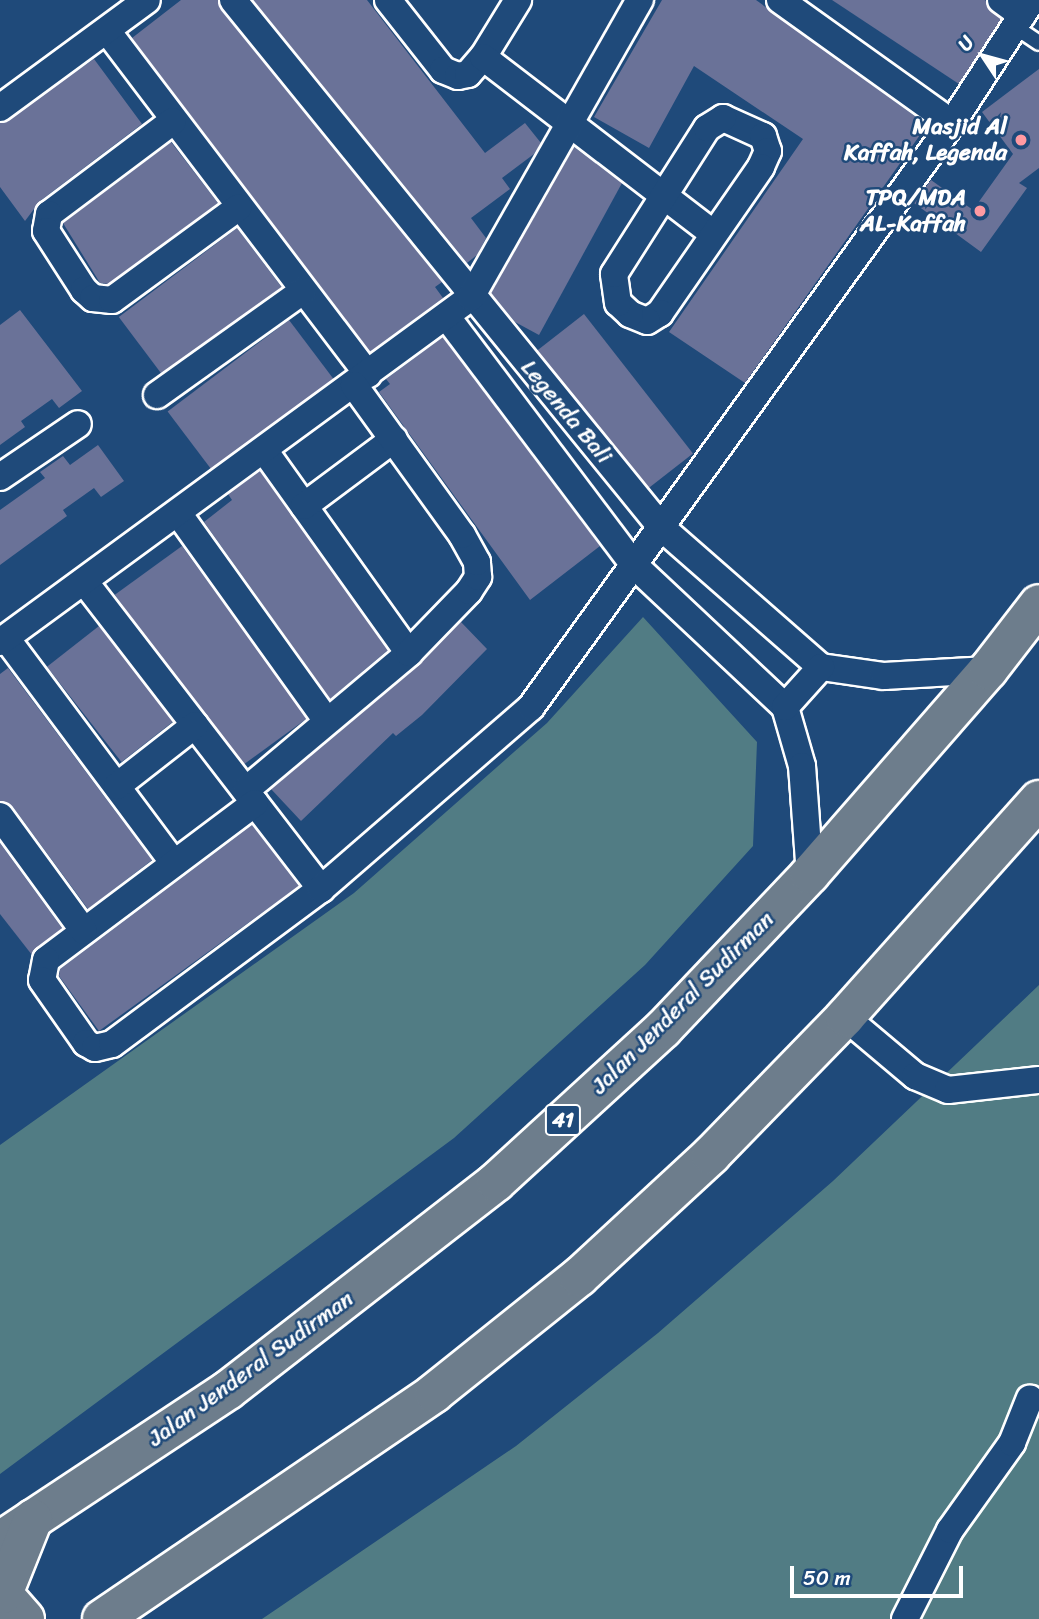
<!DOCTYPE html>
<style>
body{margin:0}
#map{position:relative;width:1039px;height:1619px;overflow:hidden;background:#1f4a7a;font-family:Sriracha,sans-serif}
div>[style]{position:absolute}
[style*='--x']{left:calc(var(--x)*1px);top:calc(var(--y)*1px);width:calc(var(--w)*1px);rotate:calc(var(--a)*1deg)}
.green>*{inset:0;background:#517c84}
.building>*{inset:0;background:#6a7298;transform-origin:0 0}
.roads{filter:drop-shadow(2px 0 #fff) drop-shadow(-2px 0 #fff) drop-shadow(0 2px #fff) drop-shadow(0 -2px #fff)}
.service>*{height:14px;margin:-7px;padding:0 7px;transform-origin:7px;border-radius:7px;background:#1f4a7a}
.minor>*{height:26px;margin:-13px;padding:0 13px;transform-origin:13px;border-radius:13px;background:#1f4a7a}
.trunk>*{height:38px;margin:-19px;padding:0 19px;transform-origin:19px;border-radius:19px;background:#6d7d8c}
.dots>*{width:19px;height:19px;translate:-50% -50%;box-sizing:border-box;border:4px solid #1f4a7a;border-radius:50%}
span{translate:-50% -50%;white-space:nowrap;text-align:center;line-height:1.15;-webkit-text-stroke:5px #1f4a7a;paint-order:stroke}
.shield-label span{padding:2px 5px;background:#1f4a7a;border:2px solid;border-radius:5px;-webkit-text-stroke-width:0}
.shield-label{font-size:21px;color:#fff;font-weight:700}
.poi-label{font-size:23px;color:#fff;font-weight:700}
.right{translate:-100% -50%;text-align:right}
.street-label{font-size:23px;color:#fff}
.north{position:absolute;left:948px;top:21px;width:70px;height:70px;-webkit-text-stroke:5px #1f4a7a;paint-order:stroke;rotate:306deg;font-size:19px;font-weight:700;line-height:28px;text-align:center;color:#fff}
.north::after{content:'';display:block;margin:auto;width:24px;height:32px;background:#fff;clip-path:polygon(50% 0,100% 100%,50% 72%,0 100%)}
.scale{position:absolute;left:790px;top:1566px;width:173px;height:32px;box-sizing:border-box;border:4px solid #fff;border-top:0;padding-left:9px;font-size:21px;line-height:24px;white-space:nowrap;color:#fff;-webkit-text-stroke:5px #1f4a7a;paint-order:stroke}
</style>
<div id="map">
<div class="green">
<i style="clip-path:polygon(643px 617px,757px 742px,753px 846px,645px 965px,454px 1138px,0 1474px,0 1145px,354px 893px,547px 723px)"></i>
<i style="clip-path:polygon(1039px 985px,1039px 1619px,262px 1619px,516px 1446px,658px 1333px,833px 1181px)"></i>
</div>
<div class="building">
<i style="clip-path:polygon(181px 0,218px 0,221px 10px,442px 282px,435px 287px,443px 298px,370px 352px,132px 38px)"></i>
<i style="clip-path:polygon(253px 0,367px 0,485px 153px,525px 123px,541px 143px,534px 154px,502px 178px,510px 189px,471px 218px,486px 238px,477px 255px,467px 263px)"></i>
<i style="clip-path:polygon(662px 0,756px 0,927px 125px,745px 383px,669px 332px,803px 139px,694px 66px,649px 148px,594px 117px)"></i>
<i style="clip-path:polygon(832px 0,985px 0,1001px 19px,959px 84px)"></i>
<i style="clip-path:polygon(94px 59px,142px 124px,40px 201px,25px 221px,0 187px,0 123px)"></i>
<i style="clip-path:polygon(1039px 69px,1039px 168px,1019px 183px,1027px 188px,981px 252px,914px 203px,931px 180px,973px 210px,1013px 154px,982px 112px)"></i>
<i style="clip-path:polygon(171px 142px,218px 203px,108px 284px,100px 283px,63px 223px)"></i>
<i style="clip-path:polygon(574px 147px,622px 183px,539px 335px,515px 322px,491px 293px)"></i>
<i style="left:237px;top:228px;width:74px;height:148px;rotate:53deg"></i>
<i style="clip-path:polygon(20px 310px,82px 391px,59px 408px,52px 399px,21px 421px,25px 427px,0 445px,0 325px)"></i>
<i style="left:584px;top:314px;width:177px;height:59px;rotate:52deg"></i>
<i style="left:289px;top:320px;width:74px;height:152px;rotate:53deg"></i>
<i style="clip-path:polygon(443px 337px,600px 546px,530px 600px,379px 392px,390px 384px,386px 379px)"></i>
<i style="clip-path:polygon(98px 445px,124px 481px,101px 497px,94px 488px,63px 510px,67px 516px,0 565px,0 510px,45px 478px,40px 472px,63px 456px,70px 465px)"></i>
<i style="clip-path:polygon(260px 471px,388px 650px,330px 699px,204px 522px,232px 500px,228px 494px)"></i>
<i style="left:182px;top:546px;width:213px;height:83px;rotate:54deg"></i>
<i style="clip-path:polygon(461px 622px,487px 649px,422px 715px,396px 736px,393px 733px,301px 821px,271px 789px,419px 665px)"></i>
<i style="left:99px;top:626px;width:121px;height:66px;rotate:52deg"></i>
<i style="clip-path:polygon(8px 668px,152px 860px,88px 909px,13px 807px,0 801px,0 674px)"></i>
<i style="clip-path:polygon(252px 825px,299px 886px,99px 1031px,59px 976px,60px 969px)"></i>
<i style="clip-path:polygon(0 843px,62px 928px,32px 955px,0 914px)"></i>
</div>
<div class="roads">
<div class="service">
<i style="--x:1014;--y:26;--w:30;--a:34"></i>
</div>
<div class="minor">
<i style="--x:233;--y:0;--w:680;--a:50.91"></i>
<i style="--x:662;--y:528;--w:211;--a:41.2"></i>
<i style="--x:821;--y:667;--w:64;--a:8.1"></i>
<i style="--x:884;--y:676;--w:104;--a:-3.3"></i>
<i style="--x:388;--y:0;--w:89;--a:51.8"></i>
<i style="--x:443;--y:70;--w:16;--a:22"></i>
<i style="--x:458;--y:76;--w:10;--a:-11"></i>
<i style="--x:468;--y:74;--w:23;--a:-49"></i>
<i style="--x:483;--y:57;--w:67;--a:-58.4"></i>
<i style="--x:780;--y:0;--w:211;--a:35.6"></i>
<i style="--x:1001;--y:0;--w:26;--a:36"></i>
<i style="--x:108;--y:32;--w:430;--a:52.8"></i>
<i style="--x:483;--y:57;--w:291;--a:37.5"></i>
<i style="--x:0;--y:108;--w:182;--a:-36.3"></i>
<i style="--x:723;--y:118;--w:44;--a:24.2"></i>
<i style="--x:763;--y:136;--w:16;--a:72"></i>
<i style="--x:768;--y:151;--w:17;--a:114"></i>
<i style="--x:761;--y:167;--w:178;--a:124.7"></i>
<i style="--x:660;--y:313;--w:15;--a:148"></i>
<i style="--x:647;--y:321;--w:18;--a:-158"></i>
<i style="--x:630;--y:314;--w:16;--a:-137"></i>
<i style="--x:618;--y:303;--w:29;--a:-98"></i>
<i style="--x:614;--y:274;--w:173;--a:-57.5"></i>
<i style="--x:707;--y:128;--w:19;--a:-32"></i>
<i style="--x:173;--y:121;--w:155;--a:143.1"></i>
<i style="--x:49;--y:214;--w:17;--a:100"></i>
<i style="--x:46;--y:231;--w:70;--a:57.2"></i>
<i style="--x:84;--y:290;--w:12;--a:42"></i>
<i style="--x:93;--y:298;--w:19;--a:6"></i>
<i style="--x:112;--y:300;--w:157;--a:-36.2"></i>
<i style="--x:447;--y:317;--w:311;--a:53"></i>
<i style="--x:634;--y:565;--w:207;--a:43.2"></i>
<i style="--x:785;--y:707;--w:61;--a:73.9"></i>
<i style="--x:802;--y:766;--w:108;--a:85.8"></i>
<i style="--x:157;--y:395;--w:179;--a:-35.5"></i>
<i style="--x:264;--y:450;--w:249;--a:54.5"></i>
<i style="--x:0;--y:477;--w:94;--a:-34.2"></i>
<i style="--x:304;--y:506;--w:112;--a:-36.7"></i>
<i style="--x:178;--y:513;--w:254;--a:54.4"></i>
<i style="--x:84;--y:581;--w:389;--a:52.4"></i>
<i style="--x:6;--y:638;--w:281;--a:53.3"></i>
<i style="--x:0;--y:642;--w:584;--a:-36.22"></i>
<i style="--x:471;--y:297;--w:342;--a:-60.4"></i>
<i style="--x:785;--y:707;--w:54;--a:-48"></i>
<i style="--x:117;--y:786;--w:99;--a:-38"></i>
<i style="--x:246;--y:790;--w:213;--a:-40"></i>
<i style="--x:409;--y:653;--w:86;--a:-45.9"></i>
<i style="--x:469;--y:591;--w:17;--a:-57"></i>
<i style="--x:478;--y:577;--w:15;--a:-94"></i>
<i style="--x:477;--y:562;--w:31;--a:-119"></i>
<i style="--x:462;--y:535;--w:185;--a:-125.8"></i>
<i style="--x:255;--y:803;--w:261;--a:143.1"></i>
<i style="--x:46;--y:960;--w:20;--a:101"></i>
<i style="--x:42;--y:980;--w:77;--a:55.1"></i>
<i style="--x:86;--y:1043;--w:10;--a:29"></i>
<i style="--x:95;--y:1048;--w:17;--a:-13"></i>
<i style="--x:112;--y:1044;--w:260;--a:-36.6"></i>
<i style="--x:321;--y:889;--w:278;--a:-40.9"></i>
<i style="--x:531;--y:707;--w:720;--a:-54.21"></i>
<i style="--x:952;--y:123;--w:147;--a:-57"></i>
<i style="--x:0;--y:816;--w:142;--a:53.9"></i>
<i style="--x:845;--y:1017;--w:92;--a:40.1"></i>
<i style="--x:915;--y:1076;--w:36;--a:23"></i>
<i style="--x:948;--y:1090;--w:92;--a:-6.3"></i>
<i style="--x:905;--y:1619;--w:100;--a:-63.2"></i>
<i style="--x:950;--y:1530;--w:107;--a:-54.5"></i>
<i style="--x:1012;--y:1443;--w:48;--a:-68.2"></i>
</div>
<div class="trunk">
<i style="--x:0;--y:1541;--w:273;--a:-33.5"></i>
<i style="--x:228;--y:1390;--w:339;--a:-37.8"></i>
<i style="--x:496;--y:1182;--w:226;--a:-42.5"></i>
<i style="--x:663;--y:1029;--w:214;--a:-46.5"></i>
<i style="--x:810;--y:874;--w:271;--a:-48.9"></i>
<i style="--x:988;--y:670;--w:83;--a:-52.3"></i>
<i style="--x:25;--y:1619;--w:33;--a:-131"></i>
<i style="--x:3;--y:1594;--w:81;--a:-68.2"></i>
<i style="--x:102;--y:1619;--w:402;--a:-34.2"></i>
<i style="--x:434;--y:1393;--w:186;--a:-38.7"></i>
<i style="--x:579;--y:1277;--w:180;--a:-42.7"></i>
<i style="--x:711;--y:1155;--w:192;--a:-45.8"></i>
<i style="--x:845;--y:1017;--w:291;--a:-48.2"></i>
</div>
</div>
<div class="dots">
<i style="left:1021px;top:140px;background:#ff9aa2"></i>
<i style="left:980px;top:211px;background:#ff9aa2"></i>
</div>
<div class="shield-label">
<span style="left:563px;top:1120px">41</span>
</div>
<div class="poi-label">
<span class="right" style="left:1007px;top:140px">Masjid Al<br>Kaffah, Legenda</span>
<span class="right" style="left:966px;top:211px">TPQ/MDA<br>AL-Kaffah</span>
</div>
<div class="street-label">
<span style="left:566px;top:412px;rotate:50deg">Legenda Bali</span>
<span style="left:683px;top:1003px;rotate:-45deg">Jalan Jenderal Sudirman</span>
<span style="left:251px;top:1369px;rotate:-36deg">Jalan Jenderal Sudirman</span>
</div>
<div class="north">U</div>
<div class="scale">50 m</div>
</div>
